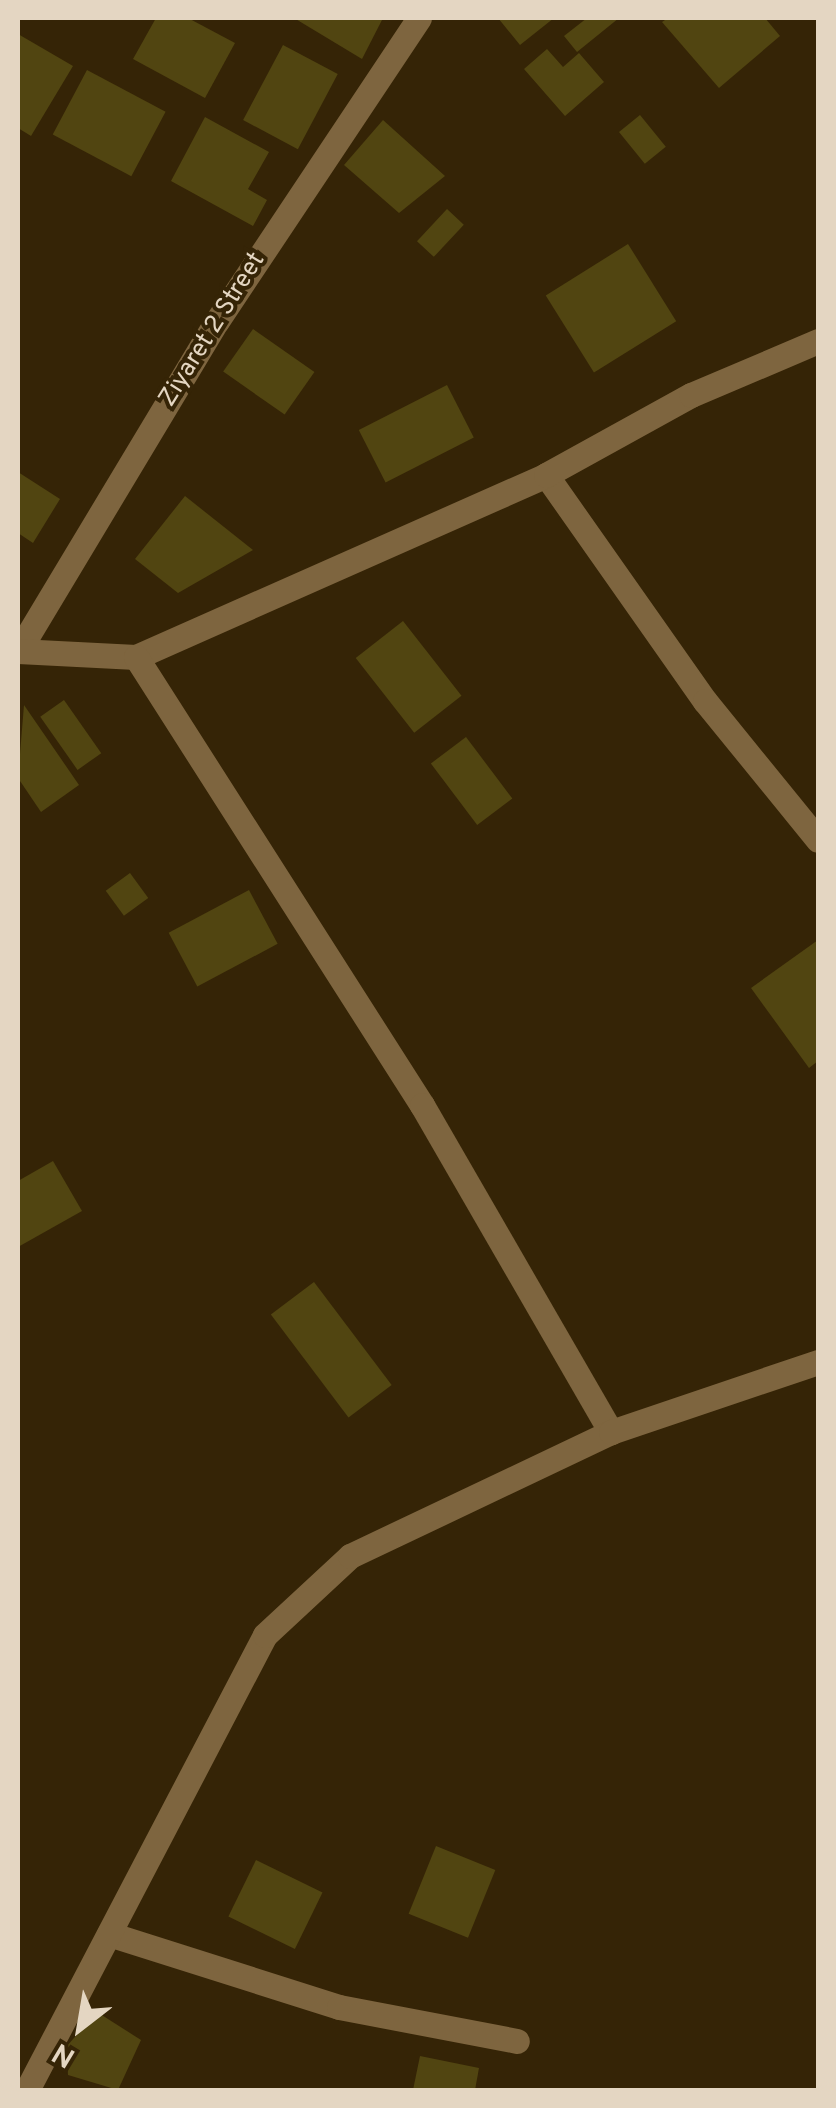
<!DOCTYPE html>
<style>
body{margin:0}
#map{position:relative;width:836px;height:2108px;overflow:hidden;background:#352406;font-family:Overpass,sans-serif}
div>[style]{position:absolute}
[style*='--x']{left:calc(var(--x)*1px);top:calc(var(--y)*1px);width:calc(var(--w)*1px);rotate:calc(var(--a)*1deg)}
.building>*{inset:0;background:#514511;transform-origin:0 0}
.minor>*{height:25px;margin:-12.5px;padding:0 12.5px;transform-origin:12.5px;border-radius:12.5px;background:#7e653f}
span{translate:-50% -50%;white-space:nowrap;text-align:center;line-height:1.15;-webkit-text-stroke:8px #352406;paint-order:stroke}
.street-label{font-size:25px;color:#e4d6c2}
.frame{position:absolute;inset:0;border:20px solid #e4d6c2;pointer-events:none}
.north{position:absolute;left:30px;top:1978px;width:100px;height:100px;-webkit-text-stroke:8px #352406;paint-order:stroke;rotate:211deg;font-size:28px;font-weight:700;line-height:40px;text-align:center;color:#e4d6c2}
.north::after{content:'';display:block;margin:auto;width:35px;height:45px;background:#e4d6c2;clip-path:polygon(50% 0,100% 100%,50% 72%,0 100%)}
</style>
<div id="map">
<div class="building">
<i style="clip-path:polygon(156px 18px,188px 18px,235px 43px,205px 98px,133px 59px)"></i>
<i style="clip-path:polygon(294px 18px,383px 18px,362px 59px)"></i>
<i style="clip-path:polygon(498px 18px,554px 18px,520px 45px)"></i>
<i style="clip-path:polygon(587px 18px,619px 18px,577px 52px,564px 36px)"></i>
<i style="clip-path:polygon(668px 18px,765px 18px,780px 36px,719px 88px,662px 22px)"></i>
<i style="clip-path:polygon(18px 34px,73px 66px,31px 136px,18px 128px)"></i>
<i style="left:283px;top:45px;width:62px;height:85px;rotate:28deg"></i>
<i style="clip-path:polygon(547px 49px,563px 67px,579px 53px,604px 82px,565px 116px,524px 69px)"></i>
<i style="left:87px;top:70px;width:89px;height:73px;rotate:28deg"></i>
<i style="left:640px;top:115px;width:41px;height:27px;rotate:51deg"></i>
<i style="clip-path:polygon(205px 117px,269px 152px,248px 189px,267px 200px,253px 226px,171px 181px)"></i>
<i style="clip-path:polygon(383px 120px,445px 176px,399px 213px,344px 165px)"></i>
<i style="left:447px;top:209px;width:23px;height:44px;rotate:43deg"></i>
<i style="left:628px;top:244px;width:91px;height:97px;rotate:58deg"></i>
<i style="left:253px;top:329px;width:75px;height:52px;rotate:35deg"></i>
<i style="left:447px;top:385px;width:59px;height:99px;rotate:63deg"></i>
<i style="clip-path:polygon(18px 472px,60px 499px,33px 543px,18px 533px)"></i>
<i style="clip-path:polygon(185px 496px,253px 550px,178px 593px,135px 559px)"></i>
<i style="left:403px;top:621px;width:95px;height:60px;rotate:52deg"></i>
<i style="left:64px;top:700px;width:65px;height:29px;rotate:55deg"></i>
<i style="clip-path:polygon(24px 705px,79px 785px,41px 812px,18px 778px)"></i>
<i style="left:466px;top:737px;width:77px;height:44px;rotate:53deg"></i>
<i style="left:130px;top:873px;width:31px;height:30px;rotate:54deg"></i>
<i style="left:249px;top:890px;width:61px;height:91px;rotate:62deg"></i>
<i style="clip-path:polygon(818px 940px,818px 1061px,809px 1068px,751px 988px)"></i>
<i style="clip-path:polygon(53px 1161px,82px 1211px,18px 1247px,18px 1181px)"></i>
<i style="left:314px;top:1282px;width:129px;height:54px;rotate:53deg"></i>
<i style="left:436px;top:1846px;width:64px;height:73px;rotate:22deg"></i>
<i style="left:256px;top:1860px;width:74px;height:63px;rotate:26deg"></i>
<i style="clip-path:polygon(97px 2012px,141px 2040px,118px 2090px,68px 2075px,66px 2047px)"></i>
<i style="clip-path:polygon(420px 2056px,479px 2068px,475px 2090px,413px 2090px)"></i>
</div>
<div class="minor">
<i style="--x:546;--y:475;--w:276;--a:54.9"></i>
<i style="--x:705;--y:701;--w:179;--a:50.9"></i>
<i style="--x:19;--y:650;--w:384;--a:-59"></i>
<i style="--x:217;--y:321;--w:364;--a:-56.3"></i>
<i style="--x:18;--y:651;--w:118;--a:2.9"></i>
<i style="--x:136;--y:657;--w:449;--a:-23.9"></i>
<i style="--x:546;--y:475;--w:166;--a:-28.9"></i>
<i style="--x:691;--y:395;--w:138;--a:-23"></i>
<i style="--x:136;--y:657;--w:532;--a:57.45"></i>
<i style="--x:422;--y:1105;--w:378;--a:60"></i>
<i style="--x:109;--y:1934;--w:241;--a:17.6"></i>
<i style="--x:339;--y:2007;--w:181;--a:10.8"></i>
<i style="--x:27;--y:2090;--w:513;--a:-62.39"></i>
<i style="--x:265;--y:1635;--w:116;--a:-42.9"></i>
<i style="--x:350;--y:1556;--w:289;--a:-25.4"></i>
<i style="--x:611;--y:1432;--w:219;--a:-18.7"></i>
</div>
<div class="street-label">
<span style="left:213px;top:330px;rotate:-58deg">Ziyaret 2 Street</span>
</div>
<div class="frame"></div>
<div class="north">N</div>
</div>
